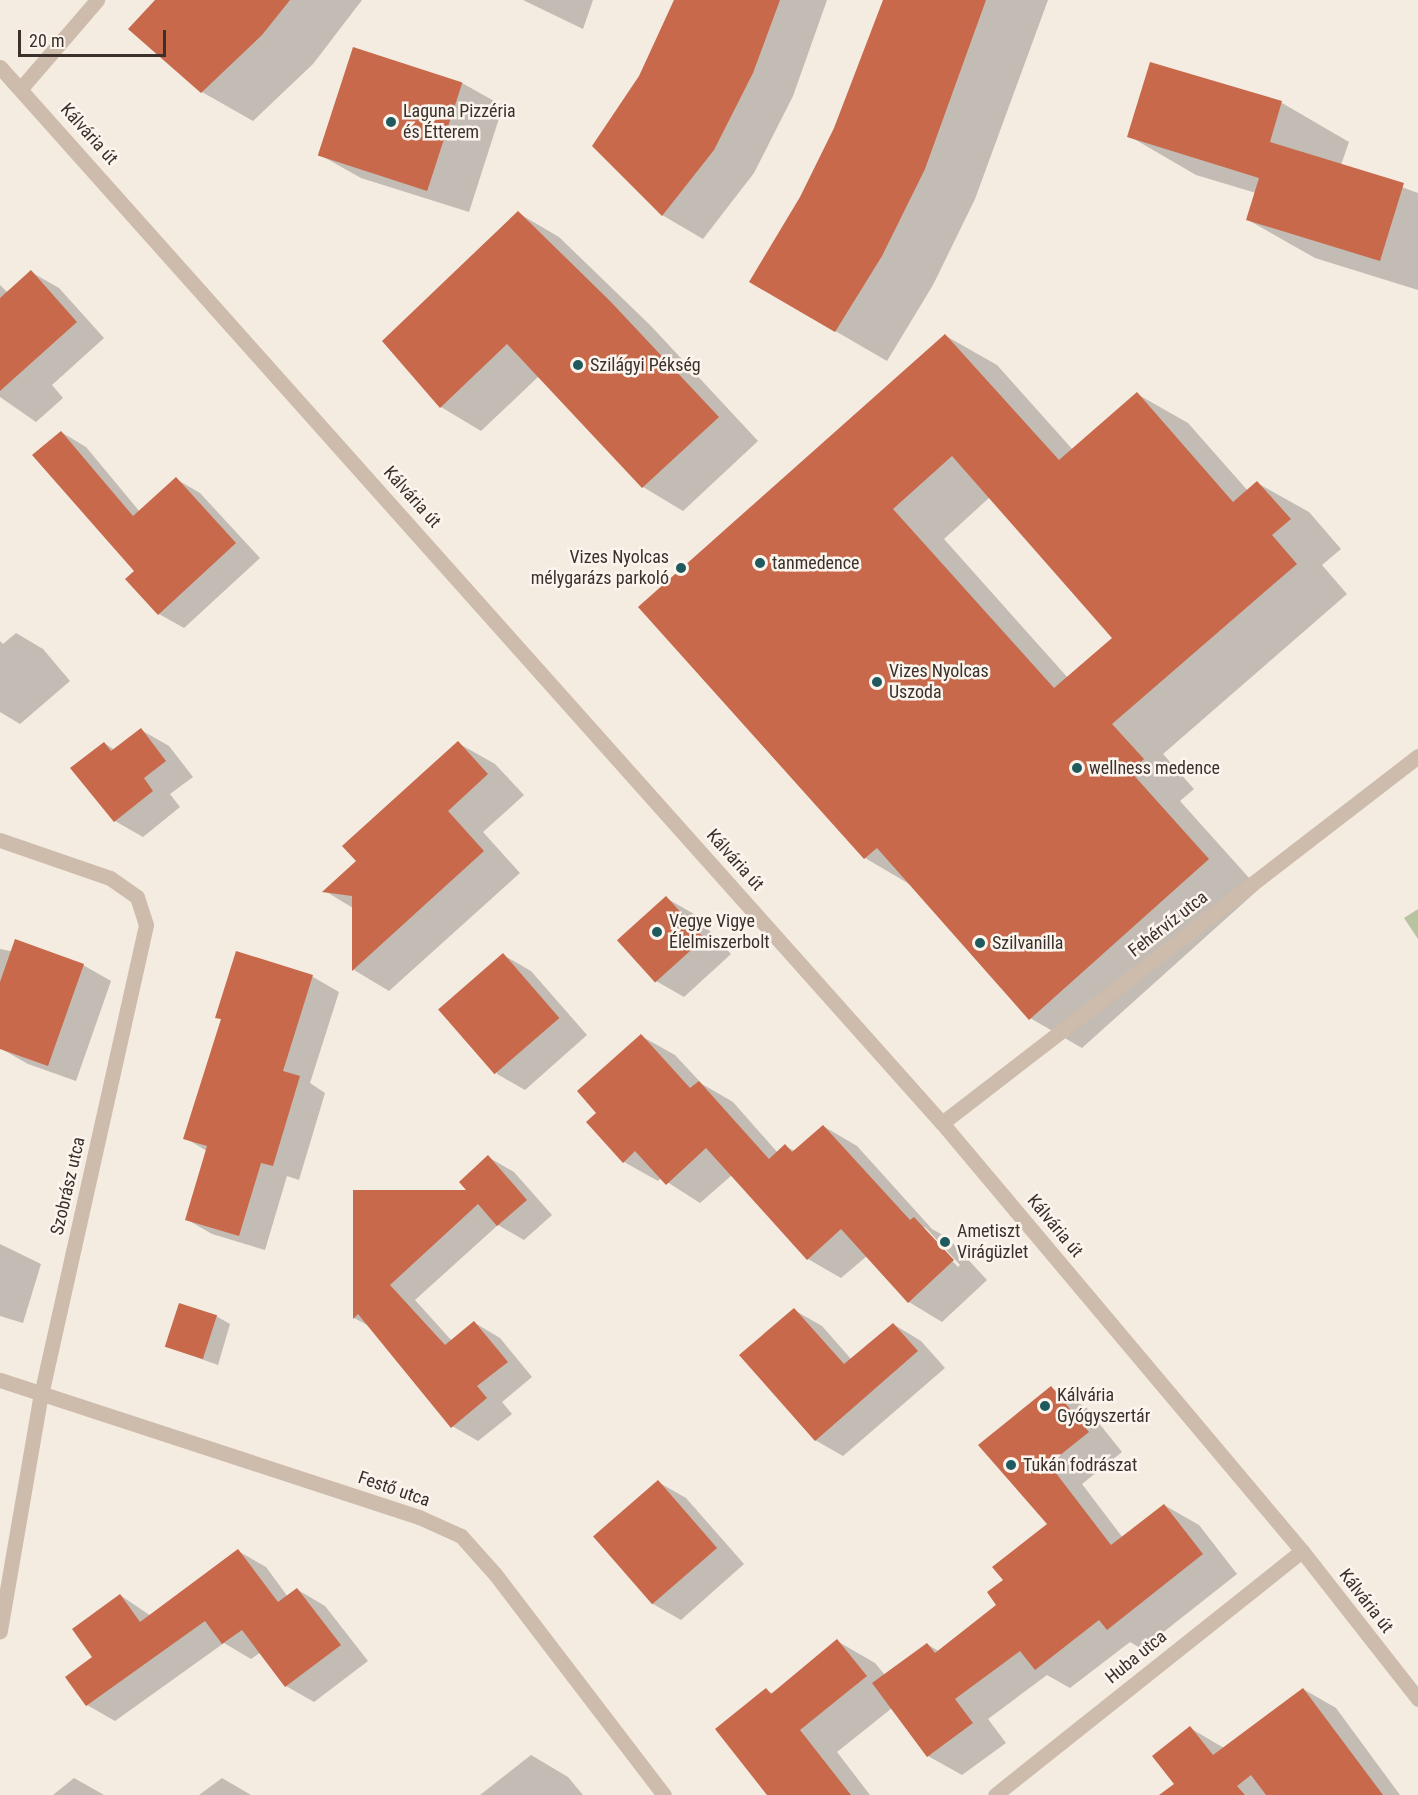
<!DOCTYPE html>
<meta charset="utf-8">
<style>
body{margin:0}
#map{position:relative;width:1418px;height:1795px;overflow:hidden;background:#f4ebe1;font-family:"Roboto Condensed",sans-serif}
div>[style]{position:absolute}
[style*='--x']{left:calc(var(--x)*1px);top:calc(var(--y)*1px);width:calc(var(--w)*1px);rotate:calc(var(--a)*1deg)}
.green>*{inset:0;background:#b8c4a0}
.shadow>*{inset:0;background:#0003}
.building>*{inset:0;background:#c8694b;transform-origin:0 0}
.minor>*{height:15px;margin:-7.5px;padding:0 7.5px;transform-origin:7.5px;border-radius:7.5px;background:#cdbbac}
.tertiary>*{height:15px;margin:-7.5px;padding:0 7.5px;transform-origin:7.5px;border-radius:7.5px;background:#cdbbac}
.dots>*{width:16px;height:16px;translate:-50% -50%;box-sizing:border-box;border:3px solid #fbf5ee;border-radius:50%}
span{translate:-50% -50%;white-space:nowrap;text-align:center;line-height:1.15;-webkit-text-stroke:5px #fbf5ee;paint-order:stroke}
.poi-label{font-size:18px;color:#3b302b}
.left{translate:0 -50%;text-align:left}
.right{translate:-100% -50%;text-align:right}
.street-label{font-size:18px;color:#3b302b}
.scale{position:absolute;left:18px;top:30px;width:148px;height:27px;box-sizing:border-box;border:3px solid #3b302b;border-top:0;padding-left:8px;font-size:18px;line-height:21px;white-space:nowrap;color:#3b302b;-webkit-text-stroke:4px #fbf5ee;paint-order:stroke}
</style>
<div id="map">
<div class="green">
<i style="clip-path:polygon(1418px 909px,1418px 939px,1404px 918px)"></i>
</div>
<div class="shadow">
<i style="clip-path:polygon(156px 0,362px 0,313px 64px,253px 121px,202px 92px)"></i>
<i style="clip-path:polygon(523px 0,593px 0,583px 29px)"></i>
<i style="clip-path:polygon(674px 0,827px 0,793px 96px,754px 173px,703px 239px,662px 215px,641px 77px)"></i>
<i style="clip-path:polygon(885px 0,1048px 0,975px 199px,933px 285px,887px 361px,751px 282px,801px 198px,835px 128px)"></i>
<i style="clip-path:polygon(1151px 64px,1282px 103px,1349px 142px,1341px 165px,1418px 193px,1418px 290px,1315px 258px,1248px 220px,1256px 193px,1196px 175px,1129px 136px)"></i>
<i style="clip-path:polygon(462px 83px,503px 106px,469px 212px,361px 178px,320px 155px)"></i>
<i style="clip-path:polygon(518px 213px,559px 237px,651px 326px,758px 441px,683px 511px,643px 487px,539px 376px,481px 431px,441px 407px)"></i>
<i style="clip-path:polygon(31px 272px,59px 288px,104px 338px,52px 385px,63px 398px,36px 422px,0 397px,0 285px,8px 293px)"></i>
<i style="clip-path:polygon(evenodd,946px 336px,997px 365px,1073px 450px,1137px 394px,1188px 423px,1248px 491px,1257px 483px,1309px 512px,1341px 549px,1322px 565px,1347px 594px,1163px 754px,1194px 789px,1180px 801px,1259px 889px,1082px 1048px,1030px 1018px,911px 885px,865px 858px,640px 607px,946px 336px,990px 497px,1115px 638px,1068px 678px,944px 539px,990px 497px)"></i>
<i style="clip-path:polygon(61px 432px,86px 447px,140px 512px,176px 479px,200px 493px,260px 558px,184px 628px,159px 614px,127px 579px,136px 571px)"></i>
<i style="clip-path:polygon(16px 633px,43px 649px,70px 681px,20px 724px,0 712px,0 641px,3px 644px)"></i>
<i style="clip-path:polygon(141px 730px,169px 746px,193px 777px,170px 794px,180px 807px,143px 837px,115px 821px,104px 743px,115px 750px)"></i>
<i style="clip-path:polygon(458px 743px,495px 764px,524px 795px,483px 832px,520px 873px,389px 991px,354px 970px,353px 908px,325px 891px,358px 862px)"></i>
<i style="clip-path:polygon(666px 898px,694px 914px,731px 954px,684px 997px,656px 981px)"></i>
<i style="clip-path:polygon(0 949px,83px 965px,111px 981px,76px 1081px,28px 1064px,0 1048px)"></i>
<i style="clip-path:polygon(237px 953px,313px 977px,339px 992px,310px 1083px,325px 1093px,299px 1180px,287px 1176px,265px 1250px,212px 1234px,186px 1219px,207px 1151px,185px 1138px,222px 1020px,217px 1017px)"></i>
<i style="clip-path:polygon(503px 955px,531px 971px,587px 1035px,525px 1090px,497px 1074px)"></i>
<i style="clip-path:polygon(evenodd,641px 1036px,675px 1055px,702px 1084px,733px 1102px,778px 1153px,785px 1146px,795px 1151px,823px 1126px,857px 1146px,932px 1229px,948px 1238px,987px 1280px,942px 1322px,909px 1302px,867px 1256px,841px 1278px,808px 1259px,732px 1175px,700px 1203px,661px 1178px,658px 1181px,624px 1162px,598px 1113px,641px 1036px,919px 1225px,926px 1228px,960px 1265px,958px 1267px,919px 1225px)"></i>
<i style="clip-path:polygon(488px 1157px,514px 1172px,552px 1215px,524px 1240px,498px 1225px,415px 1300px,452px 1341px,475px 1323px,500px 1338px,532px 1377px,502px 1402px,512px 1414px,478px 1441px,452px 1426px,371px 1327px,354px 1318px,354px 1191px,469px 1191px)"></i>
<i style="clip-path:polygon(0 1244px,41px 1264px,23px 1323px,0 1316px)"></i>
<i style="clip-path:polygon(794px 1310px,822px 1326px,852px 1360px,893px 1324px,921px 1341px,945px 1368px,843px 1456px,815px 1440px)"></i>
<i style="clip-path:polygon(216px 1316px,230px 1324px,218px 1365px,167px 1347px)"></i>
<i style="clip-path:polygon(1051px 1388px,1086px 1407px,1122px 1452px,1082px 1484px,1123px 1538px,1164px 1505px,1199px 1525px,1237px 1574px,1142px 1649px,1130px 1642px,1070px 1688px,1047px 1675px,988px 1719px,1006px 1743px,962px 1775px,928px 1756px,892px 1708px,837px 1752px,870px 1795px,769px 1795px,766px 1690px,774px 1694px,837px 1641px,875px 1663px,885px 1675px,927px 1644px,940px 1652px,999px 1606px,1005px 1580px,1049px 1524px,981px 1445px)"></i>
<i style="clip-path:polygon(658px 1482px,686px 1498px,744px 1564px,681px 1620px,653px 1604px)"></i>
<i style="clip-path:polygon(238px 1551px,266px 1567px,288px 1597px,298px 1590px,325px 1606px,368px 1661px,314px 1702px,286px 1686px,261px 1652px,251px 1659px,224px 1643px,115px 1721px,87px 1705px,94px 1657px,120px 1595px,151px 1616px)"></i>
<i style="clip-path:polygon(1303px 1689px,1336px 1708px,1400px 1795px,1185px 1795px,1190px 1728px,1224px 1748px)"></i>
<i style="clip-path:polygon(531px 1755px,568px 1777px,583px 1795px,480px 1795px)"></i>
<i style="clip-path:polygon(74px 1778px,104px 1795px,53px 1795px)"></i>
<i style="clip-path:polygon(222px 1778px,251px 1795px,199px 1795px)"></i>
</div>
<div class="building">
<i style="clip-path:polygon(155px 0,290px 0,262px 35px,201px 93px,128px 29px)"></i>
<i style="clip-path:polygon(674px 0,780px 0,753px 73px,714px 150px,662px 216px,592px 146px,639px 76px)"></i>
<i style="clip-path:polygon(883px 0,986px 0,925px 169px,882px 256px,835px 332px,749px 282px,800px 197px,834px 128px)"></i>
<i style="left:353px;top:47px;width:115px;height:114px;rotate:18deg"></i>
<i style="clip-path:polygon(1150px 62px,1282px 101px,1270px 142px,1404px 183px,1380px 261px,1246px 220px,1259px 178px,1127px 137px)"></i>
<i style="clip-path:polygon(518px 211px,610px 301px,719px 417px,642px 488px,507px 344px,440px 408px,382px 341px)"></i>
<i style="clip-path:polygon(31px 270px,77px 322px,0 391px,0 298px)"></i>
<i style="clip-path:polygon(evenodd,945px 334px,1059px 460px,1137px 392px,1233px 502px,1257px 481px,1291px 519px,1272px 535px,1297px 564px,1112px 724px,1144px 759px,1130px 771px,1209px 859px,1029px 1020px,877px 848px,864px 859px,638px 607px,945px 334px,952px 456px,1112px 638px,1054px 688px,893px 509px,952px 456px)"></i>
<i style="clip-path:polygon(61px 431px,133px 516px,176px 477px,236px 543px,158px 615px,125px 579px,134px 571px,32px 455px)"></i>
<i style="clip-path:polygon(141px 728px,166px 761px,144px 778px,153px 791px,114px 822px,70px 768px,104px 742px,111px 751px)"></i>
<i style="clip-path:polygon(458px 741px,488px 774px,448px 811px,484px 851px,352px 971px,352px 896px,322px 892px,356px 861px,342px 846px)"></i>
<i style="left:666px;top:896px;width:57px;height:66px;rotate:48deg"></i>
<i style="clip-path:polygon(15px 939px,84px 964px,48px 1066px,0 1049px,0 982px)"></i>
<i style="clip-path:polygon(236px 951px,313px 975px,283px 1071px,300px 1076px,273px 1166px,261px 1163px,239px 1236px,185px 1220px,207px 1146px,183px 1139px,221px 1019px,215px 1018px)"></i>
<i style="left:503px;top:953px;width:86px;height:86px;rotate:49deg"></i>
<i style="clip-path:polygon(641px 1034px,690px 1088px,699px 1081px,769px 1159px,785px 1144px,792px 1152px,823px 1125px,910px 1220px,914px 1217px,954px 1260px,908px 1303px,841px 1229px,807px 1260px,706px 1148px,666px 1185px,635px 1151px,623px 1163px,586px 1122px,596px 1113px,577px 1091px)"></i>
<i style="clip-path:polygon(488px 1155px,527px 1200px,497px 1226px,478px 1204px,390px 1285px,445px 1345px,474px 1321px,508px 1362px,477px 1386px,487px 1398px,451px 1428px,358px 1314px,353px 1319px,353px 1190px,466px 1190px,459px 1182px)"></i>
<i style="left:179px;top:1303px;width:40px;height:46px;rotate:18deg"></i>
<i style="clip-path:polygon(794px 1308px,844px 1364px,893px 1323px,918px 1351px,815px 1441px,739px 1355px)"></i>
<i style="clip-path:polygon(1051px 1386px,1089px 1432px,1049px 1464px,1111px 1545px,1164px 1504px,1203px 1554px,1107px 1630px,1099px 1620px,1035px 1670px,1020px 1651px,955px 1699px,973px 1723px,927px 1757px,872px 1683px,927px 1643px,935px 1653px,996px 1605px,987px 1592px,1003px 1580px,992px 1567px,1047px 1524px,978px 1445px)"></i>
<i style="left:658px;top:1480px;width:90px;height:86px;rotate:49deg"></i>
<i style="clip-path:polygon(238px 1549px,278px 1602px,297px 1588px,341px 1645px,285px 1687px,242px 1630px,222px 1644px,205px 1621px,86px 1706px,65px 1677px,92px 1657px,72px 1629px,120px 1594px,140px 1622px)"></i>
<i style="clip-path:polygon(837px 1639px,867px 1676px,800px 1730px,851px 1795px,767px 1795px,715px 1729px,766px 1688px,771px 1694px)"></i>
<i style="clip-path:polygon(1303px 1688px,1383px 1795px,1266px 1795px,1251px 1775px,1237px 1786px,1245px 1795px,1159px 1795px,1174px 1784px,1152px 1756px,1190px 1726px,1213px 1755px)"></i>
</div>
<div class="minor">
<i style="--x:22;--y:87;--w:115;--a:-49.2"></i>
<i style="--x:0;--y:840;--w:116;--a:19.1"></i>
<i style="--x:110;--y:878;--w:33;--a:35"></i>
<i style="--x:137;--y:897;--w:29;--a:72"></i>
<i style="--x:146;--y:925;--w:480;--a:102.6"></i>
<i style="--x:41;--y:1393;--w:242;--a:99.8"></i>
<i style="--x:942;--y:1123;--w:601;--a:-37.63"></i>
<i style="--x:0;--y:1380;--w:441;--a:18.1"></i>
<i style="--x:419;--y:1517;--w:46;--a:24.3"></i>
<i style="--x:461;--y:1536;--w:51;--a:48.2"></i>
<i style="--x:495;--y:1574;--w:278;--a:52.6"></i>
<i style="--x:995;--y:1795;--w:392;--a:-38.5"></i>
</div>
<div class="tertiary">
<i style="--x:0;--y:67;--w:1415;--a:48.27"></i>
<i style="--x:942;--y:1123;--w:559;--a:49.93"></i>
<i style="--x:1302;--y:1551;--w:188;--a:51.9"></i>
</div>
<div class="dots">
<i style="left:391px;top:122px;background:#1f5a5e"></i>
<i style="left:578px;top:365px;background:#1f5a5e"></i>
<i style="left:760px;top:563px;background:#1f5a5e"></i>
<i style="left:681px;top:568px;background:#1f5a5e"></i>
<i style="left:877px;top:682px;background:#1f5a5e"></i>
<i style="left:1077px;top:768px;background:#1f5a5e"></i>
<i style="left:657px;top:932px;background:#1f5a5e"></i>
<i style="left:980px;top:943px;background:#1f5a5e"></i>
<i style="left:945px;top:1242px;background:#1f5a5e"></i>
<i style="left:1045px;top:1406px;background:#1f5a5e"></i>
<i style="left:1011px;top:1465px;background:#1f5a5e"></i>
</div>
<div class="poi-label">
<span class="left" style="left:403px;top:122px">Laguna Pizzéria<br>és Étterem</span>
<span class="left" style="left:590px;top:365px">Szilágyi Pékség</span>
<span class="right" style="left:669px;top:568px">Vizes Nyolcas<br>mélygarázs parkoló</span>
<span class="left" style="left:772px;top:563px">tanmedence</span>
<span class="left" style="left:889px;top:682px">Vizes Nyolcas<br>Uszoda</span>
<span class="left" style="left:1089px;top:768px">wellness medence</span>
<span class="left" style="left:669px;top:932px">Vegye Vigye<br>Élelmiszerbolt</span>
<span class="left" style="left:992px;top:943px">Szilvanilla</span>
<span class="left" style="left:957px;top:1242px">Ametiszt<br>Virágüzlet</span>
<span class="left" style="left:1057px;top:1406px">Kálvária<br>Gyógyszertár</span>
<span class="left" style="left:1023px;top:1465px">Tukán fodrászat</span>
</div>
<div class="street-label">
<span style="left:89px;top:134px;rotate:48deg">Kálvária út</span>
<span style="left:412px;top:497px;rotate:48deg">Kálvária út</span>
<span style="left:735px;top:860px;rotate:48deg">Kálvária út</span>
<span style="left:1168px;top:924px;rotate:-38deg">Fehérvíz utca</span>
<span style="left:68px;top:1186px;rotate:-77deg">Szobrász utca</span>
<span style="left:1055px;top:1226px;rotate:50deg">Kálvária út</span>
<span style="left:394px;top:1489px;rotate:19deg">Festő utca</span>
<span style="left:1366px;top:1601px;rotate:52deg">Kálvária út</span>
<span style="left:1136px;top:1657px;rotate:-39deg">Huba utca</span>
</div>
<div class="scale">20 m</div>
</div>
